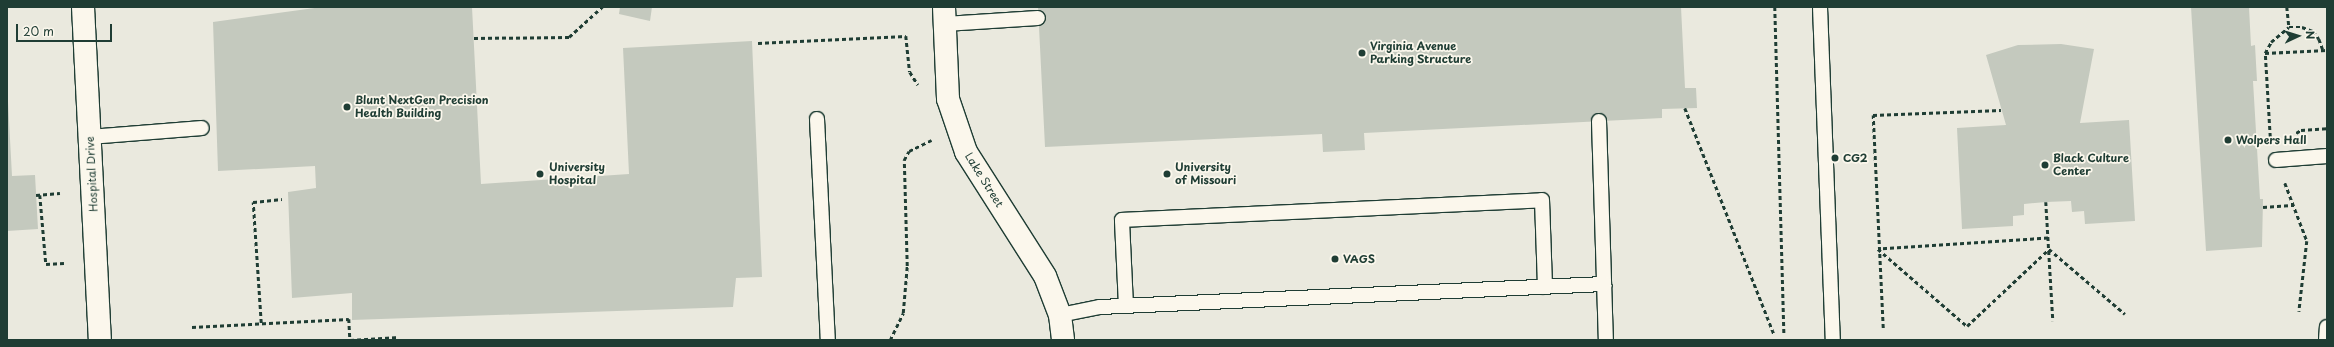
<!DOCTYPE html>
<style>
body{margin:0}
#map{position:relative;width:2334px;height:347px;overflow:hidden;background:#fbf7ec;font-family:"Playpen Sans",sans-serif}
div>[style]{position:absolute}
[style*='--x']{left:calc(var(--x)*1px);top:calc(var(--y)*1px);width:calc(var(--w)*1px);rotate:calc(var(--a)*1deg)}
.built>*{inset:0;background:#eae9de;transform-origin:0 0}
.building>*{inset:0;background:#c4c9be}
.path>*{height:2.5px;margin-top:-1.25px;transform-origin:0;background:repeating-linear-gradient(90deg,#1f3d34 0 4px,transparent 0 7px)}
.roads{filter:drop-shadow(1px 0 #1f3d34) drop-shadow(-1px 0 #1f3d34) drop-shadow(0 1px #1f3d34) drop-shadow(0 -1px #1f3d34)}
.lane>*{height:14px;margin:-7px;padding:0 7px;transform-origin:7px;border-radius:7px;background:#fbf7ec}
.street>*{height:22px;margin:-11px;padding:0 11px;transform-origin:11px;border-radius:11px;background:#fbf7ec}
.dots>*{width:11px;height:11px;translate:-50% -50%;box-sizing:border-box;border:2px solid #fbf7ec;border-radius:50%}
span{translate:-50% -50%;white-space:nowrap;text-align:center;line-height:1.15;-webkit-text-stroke:3.5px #fbf7ec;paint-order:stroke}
.poi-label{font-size:11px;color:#1f3d34;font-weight:700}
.left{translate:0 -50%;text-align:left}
.street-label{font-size:11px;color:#1f3d34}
.frame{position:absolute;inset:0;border:8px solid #1f3d34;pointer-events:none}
.north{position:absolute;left:2278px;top:16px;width:40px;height:40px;-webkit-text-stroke:3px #fbf7ec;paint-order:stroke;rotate:86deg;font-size:11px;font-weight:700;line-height:16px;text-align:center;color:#1f3d34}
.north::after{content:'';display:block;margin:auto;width:14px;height:18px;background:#1f3d34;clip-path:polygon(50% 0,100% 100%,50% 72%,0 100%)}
.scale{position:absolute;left:16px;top:24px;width:96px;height:18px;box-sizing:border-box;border:2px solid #1f3d34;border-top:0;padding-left:5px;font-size:12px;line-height:14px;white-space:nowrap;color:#1f3d34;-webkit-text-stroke:3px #fbf7ec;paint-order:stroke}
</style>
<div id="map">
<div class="built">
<i style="left:7px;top:7px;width:2320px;height:333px"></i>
</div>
<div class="building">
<i style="clip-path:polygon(322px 7px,472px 7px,481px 184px,629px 174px,623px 48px,752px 41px,762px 277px,736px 278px,733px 307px,352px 320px,352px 293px,292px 298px,288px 192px,316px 188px,315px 166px,218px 171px,213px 22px)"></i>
<i style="clip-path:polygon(620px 7px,652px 7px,650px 21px,619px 14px)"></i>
<i style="clip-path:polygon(1038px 7px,1681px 7px,1685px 88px,1696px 88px,1697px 108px,1662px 109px,1662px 118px,1364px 133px,1365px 150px,1323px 152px,1322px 134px,1045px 147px)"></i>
<i style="clip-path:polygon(2191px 7px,2249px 7px,2251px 46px,2255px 45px,2257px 81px,2253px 81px,2260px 199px,2263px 199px,2262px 247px,2206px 251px)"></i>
<i style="clip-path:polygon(2061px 44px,2094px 49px,2080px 123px,2129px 120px,2135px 221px,2085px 224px,2084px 211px,2072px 212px,2071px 201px,2046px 202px,2024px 204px,2024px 215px,2013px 216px,2013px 226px,1962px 229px,1957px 128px,2006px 125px,1986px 55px,2018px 45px)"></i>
<i style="clip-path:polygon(7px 83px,12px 176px,35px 175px,38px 229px,7px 231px)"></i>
</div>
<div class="path">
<i style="--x:1775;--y:7;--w:326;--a:88.4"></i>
<i style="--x:2287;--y:7;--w:20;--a:84"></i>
<i style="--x:474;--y:38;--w:95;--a:-0.6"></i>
<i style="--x:569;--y:37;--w:45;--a:-42.3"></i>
<i style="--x:758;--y:43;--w:148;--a:-2.7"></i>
<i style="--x:906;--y:36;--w:36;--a:84"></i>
<i style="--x:910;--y:72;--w:15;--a:58"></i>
<i style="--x:2265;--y:53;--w:62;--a:-2.8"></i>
<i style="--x:1685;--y:108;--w:243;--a:68.5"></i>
<i style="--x:2296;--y:133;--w:6;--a:-31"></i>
<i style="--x:2301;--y:130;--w:26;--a:-4"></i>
<i style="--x:2270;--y:137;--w:84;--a:-93.4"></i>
<i style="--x:2265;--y:53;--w:13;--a:-61"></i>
<i style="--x:2271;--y:42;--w:23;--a:-40"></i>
<i style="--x:2289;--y:27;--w:13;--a:0"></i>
<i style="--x:2302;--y:27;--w:12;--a:20"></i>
<i style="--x:2313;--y:31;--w:10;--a:53"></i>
<i style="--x:2319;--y:39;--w:12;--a:70"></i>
<i style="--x:2285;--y:183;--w:62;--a:69.2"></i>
<i style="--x:2307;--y:241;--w:71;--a:96.4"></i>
<i style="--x:36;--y:195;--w:24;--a:-5"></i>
<i style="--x:40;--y:195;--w:69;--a:85"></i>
<i style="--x:46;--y:264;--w:18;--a:-3"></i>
<i style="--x:2046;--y:202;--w:119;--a:86.6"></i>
<i style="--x:2263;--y:207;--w:31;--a:-4"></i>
<i style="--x:2048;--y:238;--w:170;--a:176.3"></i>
<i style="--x:1878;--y:249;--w:118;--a:40.9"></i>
<i style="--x:1967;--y:326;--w:112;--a:-43.2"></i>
<i style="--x:2049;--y:249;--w:100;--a:40.5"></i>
<i style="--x:261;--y:323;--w:121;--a:-93.8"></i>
<i style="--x:253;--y:202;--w:29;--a:-6"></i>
<i style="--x:192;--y:327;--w:157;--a:-2.9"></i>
<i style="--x:349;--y:319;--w:21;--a:87"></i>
<i style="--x:1883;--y:328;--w:213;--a:-92.7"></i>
<i style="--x:1873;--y:115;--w:128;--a:-2.2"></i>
<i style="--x:350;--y:340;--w:49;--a:-3.5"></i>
<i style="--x:890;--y:340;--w:30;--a:-64"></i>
<i style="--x:903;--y:313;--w:47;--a:-85.1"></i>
<i style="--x:907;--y:266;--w:106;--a:-91.6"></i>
<i style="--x:904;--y:160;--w:10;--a:-61"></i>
<i style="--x:909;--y:151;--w:25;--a:-26"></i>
</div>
<div class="roads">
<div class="lane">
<i style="--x:1820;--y:7;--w:333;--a:87.8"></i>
<i style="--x:945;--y:24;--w:93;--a:-3.7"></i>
<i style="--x:817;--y:119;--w:221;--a:87.2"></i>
<i style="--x:1599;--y:121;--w:219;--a:88.2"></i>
<i style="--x:90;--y:137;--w:112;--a:-4.6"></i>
<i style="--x:2276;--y:160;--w:51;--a:-4.5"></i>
<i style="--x:1126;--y:306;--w:86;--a:-92.7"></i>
<i style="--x:1122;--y:220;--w:420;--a:-2.7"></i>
<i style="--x:1542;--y:200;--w:87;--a:88"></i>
<i style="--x:1060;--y:315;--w:41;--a:-11.3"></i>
<i style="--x:1100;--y:307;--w:505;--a:-2.61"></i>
<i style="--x:2326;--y:340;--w:13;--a:-86"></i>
</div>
<div class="street">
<i style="--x:83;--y:7;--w:333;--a:87.1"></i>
<i style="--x:944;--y:7;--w:92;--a:87.5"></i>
<i style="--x:948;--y:99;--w:56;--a:71.2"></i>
<i style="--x:966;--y:152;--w:147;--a:57.5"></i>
<i style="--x:1045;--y:276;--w:42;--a:69"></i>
<i style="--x:1060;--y:315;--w:25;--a:83"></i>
</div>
</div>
<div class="dots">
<i style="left:1362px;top:53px;background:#1f3d34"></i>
<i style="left:347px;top:107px;background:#1f3d34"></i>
<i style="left:2228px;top:140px;background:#1f3d34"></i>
<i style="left:1835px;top:158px;background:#1f3d34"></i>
<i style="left:2045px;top:165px;background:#1f3d34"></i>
<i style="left:540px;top:174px;background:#1f3d34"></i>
<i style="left:1167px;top:174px;background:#1f3d34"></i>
<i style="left:1335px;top:259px;background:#1f3d34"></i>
</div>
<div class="poi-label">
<span class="left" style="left:1370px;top:53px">Virginia Avenue<br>Parking Structure</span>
<span class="left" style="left:355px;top:107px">Blunt NextGen Precision<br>Health Building</span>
<span class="left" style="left:2236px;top:140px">Wolpers Hall</span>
<span class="left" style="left:1843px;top:158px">CG2</span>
<span class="left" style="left:2053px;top:165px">Black Culture<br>Center</span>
<span class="left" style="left:549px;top:174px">University<br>Hospital</span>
<span class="left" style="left:1175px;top:174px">University<br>of Missouri</span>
<span class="left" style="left:1343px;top:259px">VAGS</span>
</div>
<div class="street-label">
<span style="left:92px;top:174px;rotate:-93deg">Hospital Drive</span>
<span style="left:984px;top:180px;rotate:58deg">Lake Street</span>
</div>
<div class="frame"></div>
<div class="north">N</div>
<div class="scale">20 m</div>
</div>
